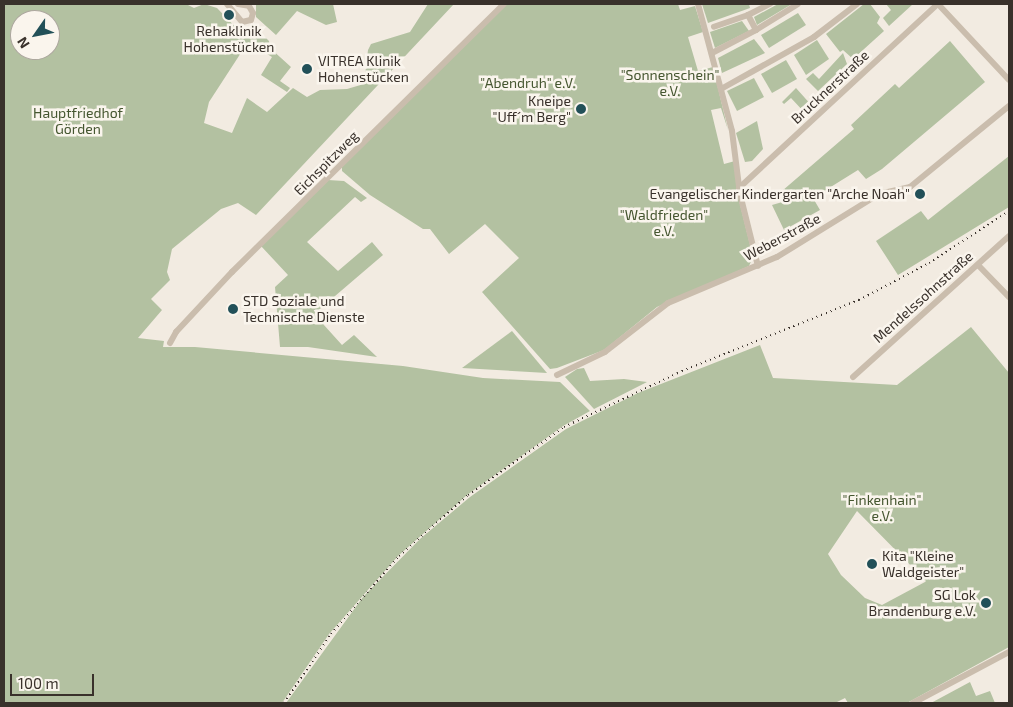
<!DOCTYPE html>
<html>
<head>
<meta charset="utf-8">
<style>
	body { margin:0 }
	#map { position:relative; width:1013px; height:707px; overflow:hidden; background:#f2ebe1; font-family:"Exo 2",sans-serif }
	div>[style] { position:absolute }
	.green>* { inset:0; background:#b3c1a1 }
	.minor>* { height:6px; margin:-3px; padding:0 3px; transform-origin:3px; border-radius:3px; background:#cabdad }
	.rail>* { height:2px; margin-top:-1px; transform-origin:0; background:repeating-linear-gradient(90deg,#39312b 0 1px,transparent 0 5px) }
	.dots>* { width:14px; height:14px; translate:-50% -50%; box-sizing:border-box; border:2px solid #faf5ed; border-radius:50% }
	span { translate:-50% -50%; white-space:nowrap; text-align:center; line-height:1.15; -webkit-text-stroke:5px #faf5ed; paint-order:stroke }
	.poi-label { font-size:14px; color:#39312b }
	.left { translate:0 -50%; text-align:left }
	.right { translate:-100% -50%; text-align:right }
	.park-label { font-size:14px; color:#455630 }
	.street-label { font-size:14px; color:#39312b }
	.frame { position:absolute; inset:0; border:5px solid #39312b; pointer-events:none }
	.north { position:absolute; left:10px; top:10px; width:50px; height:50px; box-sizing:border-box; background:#faf5ed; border:1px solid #ada79f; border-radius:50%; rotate:237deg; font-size:14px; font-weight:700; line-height:20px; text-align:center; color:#39312b }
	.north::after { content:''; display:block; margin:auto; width:18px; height:22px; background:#225058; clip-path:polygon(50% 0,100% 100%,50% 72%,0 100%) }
	.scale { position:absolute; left:10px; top:674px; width:84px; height:22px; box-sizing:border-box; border:2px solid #39312b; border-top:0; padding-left:6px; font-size:15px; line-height:18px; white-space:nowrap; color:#39312b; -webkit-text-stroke:4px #faf5ed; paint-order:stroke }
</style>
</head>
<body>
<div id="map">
	<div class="green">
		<div style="clip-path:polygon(evenodd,4px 4px,186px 4px,194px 8px,204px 4px,217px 8px,244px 36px,253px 25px,269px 41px,270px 48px,291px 67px,280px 81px,290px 88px,287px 92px,261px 75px,272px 57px,248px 42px,209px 102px,204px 123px,232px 133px,247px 98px,267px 112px,293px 88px,307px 97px,320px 90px,347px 89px,364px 84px,368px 50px,371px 44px,410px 32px,428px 4px,454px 4px,256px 215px,238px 203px,221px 209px,172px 249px,167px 272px,170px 280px,151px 299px,162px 310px,138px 338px,164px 341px,163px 347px,195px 347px,403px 366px,483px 378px,560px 382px,590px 411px,563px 426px,467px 495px,398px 556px,329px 634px,282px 703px,4px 703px,4px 4px,20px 20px,50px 20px,50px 50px,20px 50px,20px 20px)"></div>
		<div style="clip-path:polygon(256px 4px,333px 4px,337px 22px,326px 25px,297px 11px,276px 35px,256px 17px)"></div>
		<div style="clip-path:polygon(506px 4px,678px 4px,680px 10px,695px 6px,703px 32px,688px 37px,698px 71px,713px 67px,728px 130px,721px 108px,711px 110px,724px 164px,735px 161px,737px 192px,753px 257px,749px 266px,657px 307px,604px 350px,557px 368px,550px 369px,482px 292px,519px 258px,485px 224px,449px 254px,430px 229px,423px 229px,370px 195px,342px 171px,342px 166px)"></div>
		<div style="clip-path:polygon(702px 4px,749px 4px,750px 8px,708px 23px)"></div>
		<div style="clip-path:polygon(778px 4px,792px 4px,757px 25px,754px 17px)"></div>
		<div style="clip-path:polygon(864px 4px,870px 4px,880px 17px,877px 23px,884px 31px,853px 59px,843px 50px,840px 52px,826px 34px)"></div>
		<div style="clip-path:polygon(886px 4px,913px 4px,889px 26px,883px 18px,891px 10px)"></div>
		<div style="clip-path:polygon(798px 13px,806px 25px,769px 48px,761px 35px)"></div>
		<div style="clip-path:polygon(742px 21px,749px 31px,715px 48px,710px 32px)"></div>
		<div style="clip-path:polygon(754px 39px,765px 53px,722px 73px,718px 58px)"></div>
		<div style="clip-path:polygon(817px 40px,829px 59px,806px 75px,794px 55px)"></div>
		<div style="clip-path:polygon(950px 41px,985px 82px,882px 169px,866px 179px,858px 170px,813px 198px,820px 210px,784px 230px,772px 205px,786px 201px,782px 191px,854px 129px,851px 125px,895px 84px,899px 88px)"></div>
		<div style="clip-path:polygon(843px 53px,847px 64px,818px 91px,806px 79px,813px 73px,819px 79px)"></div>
		<div style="clip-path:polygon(786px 60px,797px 79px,772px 93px,761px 74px)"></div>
		<div style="clip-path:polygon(754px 78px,764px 97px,737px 111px,727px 91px)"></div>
		<div style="clip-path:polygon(796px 88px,813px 107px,805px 113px,791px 98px,784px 104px,782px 102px)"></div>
		<div style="clip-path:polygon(757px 121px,763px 149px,752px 161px,745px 162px,736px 133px)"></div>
		<div style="clip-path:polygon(1009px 156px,1009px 207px,898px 275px,876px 241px,921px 211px,928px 220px)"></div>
		<div style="clip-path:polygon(328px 180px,344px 181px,367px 198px,361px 202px,355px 197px,307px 242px,338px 271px,372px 242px,383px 255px,314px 314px,342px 345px,354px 335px,377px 357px,308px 347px,280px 347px,275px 287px,288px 275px,261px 246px)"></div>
		<div style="clip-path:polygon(evenodd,971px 327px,1009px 373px,1009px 647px,907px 703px,848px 703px,845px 698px,835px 703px,286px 703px,363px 597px,420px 539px,470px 497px,566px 429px,638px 393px,760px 345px,773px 378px,897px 385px,971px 327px,857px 511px,926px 581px,925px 582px,882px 605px,865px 598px,841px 575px,828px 554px,857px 511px)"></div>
		<div style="clip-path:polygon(512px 331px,547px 373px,462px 368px)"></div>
		<div style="clip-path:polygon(584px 368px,590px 381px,624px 379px,647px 382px,594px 409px,565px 377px,577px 369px)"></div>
		<div style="clip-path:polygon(970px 682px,976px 696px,990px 691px,995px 703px,931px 703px)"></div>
	</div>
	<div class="minor">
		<div style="left:227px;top:4px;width:23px;rotate:50deg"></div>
		<div style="left:242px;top:22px;width:9px;rotate:-13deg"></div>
		<div style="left:251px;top:20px;width:7px;rotate:-74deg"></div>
		<div style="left:253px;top:13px;width:8px;rotate:-120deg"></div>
		<div style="left:238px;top:4px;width:11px;rotate:10deg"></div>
		<div style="left:698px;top:4px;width:131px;rotate:75deg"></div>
		<div style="left:732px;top:131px;width:64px;rotate:82.8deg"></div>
		<div style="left:740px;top:194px;width:74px;rotate:76deg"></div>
		<div style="left:938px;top:4px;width:104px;rotate:46.9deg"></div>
		<div style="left:748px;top:15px;width:25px;rotate:-27deg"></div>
		<div style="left:756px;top:30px;width:49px;rotate:-31.8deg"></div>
		<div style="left:712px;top:53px;width:50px;rotate:-27.6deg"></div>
		<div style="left:756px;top:30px;width:17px;rotate:-118deg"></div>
		<div style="left:748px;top:15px;width:36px;rotate:161deg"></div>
		<div style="left:721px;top:89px;width:107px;rotate:-29.2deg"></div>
		<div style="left:814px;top:37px;width:54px;rotate:-37.5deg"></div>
		<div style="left:739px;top:188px;width:271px;rotate:-42.8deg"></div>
		<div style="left:978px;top:265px;width:45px;rotate:45.9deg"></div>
		<div style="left:170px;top:343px;width:13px;rotate:-61deg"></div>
		<div style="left:176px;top:332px;width:82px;rotate:-47deg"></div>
		<div style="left:232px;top:272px;width:382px;rotate:-44.6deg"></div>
		<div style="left:557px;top:375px;width:53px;rotate:-25.6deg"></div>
		<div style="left:605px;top:352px;width:80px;rotate:-37.9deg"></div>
		<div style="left:668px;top:303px;width:118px;rotate:-22.9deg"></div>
		<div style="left:777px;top:257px;width:120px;rotate:-31.7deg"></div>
		<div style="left:879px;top:194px;width:32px;rotate:-13deg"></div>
		<div style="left:910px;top:187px;width:128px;rotate:-39.3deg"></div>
		<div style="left:853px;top:377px;width:210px;rotate:-42.1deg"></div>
		<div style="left:913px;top:703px;width:109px;rotate:-28deg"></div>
	</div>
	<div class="rail">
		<div style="left:284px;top:703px;width:83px;rotate:-55.7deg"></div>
		<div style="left:331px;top:634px;width:103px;rotate:-48.9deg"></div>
		<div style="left:399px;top:556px;width:92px;rotate:-41.5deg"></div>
		<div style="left:468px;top:495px;width:118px;rotate:-35.3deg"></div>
		<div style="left:564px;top:427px;width:131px;rotate:-25.4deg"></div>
		<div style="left:682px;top:371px;width:191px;rotate:-21.9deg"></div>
		<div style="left:859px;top:300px;width:79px;rotate:-27.9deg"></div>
		<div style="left:929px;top:263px;width:95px;rotate:-33deg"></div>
	</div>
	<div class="dots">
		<div style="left:229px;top:15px;background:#225058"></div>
		<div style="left:307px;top:69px;background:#225058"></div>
		<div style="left:581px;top:109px;background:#225058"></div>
		<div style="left:920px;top:194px;background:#225058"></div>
		<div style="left:233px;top:309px;background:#225058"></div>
		<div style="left:872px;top:564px;background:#225058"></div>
		<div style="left:986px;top:603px;background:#225058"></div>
	</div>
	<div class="poi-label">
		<span style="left:229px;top:39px">Rehaklinik<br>Hohenstücken</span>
		<span class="left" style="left:318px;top:69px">VITREA Klinik<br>Hohenstücken</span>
		<span class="right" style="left:571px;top:109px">Kneipe<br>"Uff´m Berg"</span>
		<span class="right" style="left:910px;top:194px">Evangelischer Kindergarten "Arche Noah"</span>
		<span class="left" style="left:243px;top:309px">STD Soziale und<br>Technische Dienste</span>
		<span class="left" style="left:882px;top:564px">Kita "Kleine<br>Waldgeister"</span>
		<span class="right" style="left:976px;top:603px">SG Lok<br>Brandenburg e.V.</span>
	</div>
	<div class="park-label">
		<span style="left:670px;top:83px">"Sonnenschein"<br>e.V.</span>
		<span style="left:528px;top:83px">"Abendruh" e.V.</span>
		<span style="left:78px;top:121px">Hauptfriedhof<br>Görden</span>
		<span style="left:664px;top:223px">"Waldfrieden"<br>e.V.</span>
		<span style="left:882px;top:508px">"Finkenhain"<br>e.V.</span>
	</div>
	<div class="street-label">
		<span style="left:830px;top:87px;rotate:-43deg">Brucknerstraße</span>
		<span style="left:326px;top:163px;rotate:-45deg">Eichspitzweg</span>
		<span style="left:782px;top:237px;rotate:-28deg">Weberstraße</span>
		<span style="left:923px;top:297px;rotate:-42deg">Mendelssohnstraße</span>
	</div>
	<div class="frame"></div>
	<div class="north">N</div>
	<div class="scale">100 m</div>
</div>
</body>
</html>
